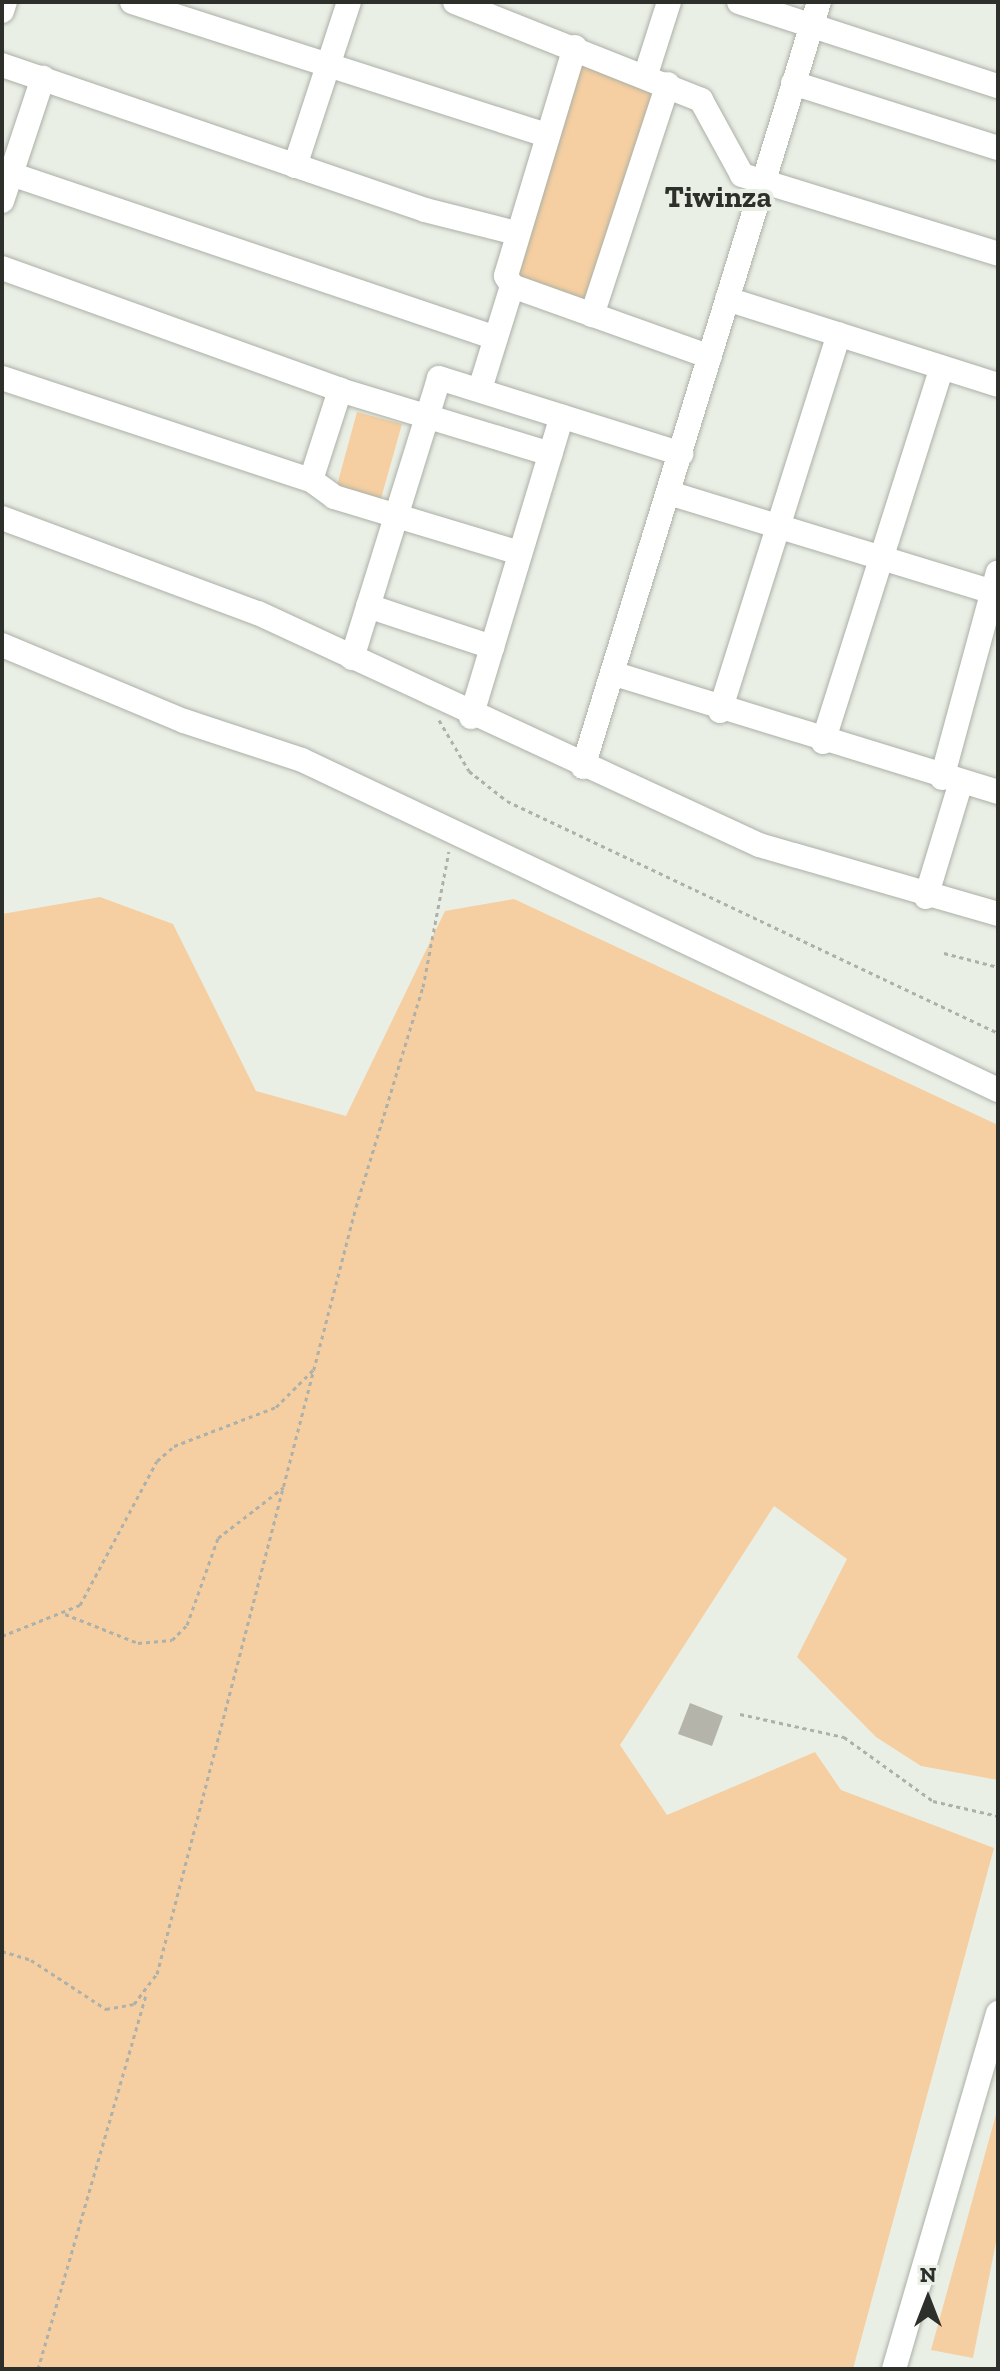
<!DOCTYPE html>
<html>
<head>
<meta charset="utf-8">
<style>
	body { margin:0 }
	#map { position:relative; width:1000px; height:2371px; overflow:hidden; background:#eaefe6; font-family:"Zilla Slab",serif }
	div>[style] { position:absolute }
	.green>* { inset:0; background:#f5cfa1 }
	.building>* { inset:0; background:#b4b4aa }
	.path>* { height:3px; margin-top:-1.5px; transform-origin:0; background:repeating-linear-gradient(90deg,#adb1aa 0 4px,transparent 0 8px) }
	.roads { filter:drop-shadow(0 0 2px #abb0a7) drop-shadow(0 0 2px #abb0a7) }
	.minor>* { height:24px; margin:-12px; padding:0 12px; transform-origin:12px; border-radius:12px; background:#fff }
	span { translate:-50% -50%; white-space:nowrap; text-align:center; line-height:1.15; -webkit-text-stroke:8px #eaefe6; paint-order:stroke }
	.neighbourhood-label { font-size:30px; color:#2d2f2b; font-weight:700 }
	.frame { position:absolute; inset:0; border:4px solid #2d2f2b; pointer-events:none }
	.north { position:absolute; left:888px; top:2259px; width:80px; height:80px; -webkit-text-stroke:6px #eaefe6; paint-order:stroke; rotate:0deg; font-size:22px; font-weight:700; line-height:32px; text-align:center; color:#2d2f2b }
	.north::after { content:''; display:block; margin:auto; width:28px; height:36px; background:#2d2f2b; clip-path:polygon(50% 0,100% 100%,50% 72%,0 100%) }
</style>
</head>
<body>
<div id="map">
	<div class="green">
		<div style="clip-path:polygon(576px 63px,658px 88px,587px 306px,516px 280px)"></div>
		<div style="clip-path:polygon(357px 412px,402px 424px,380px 502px,336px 489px)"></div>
		<div style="clip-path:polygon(100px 897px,173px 924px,256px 1091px,346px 1116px,445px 911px,514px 899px,998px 1125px,998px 1780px,921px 1766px,876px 1737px,797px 1657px,847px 1559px,774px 1506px,620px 1745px,667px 1815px,815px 1752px,841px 1790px,994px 1848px,853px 2369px,2px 2369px,2px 914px)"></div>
		<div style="clip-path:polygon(998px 2107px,998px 2232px,973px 2358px,931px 2350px)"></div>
	</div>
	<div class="building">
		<div style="clip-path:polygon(690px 1703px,723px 1716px,712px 1746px,678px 1734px)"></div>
	</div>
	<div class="path">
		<div style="left:439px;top:720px;width:59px;rotate:59.5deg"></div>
		<div style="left:469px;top:771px;width:48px;rotate:38.3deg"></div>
		<div style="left:507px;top:801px;width:543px;rotate:25.29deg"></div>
		<div style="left:944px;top:953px;width:56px;rotate:14.5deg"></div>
		<div style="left:65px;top:1614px;width:79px;rotate:21.7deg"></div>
		<div style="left:138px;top:1643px;width:34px;rotate:-5deg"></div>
		<div style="left:172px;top:1640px;width:21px;rotate:-45deg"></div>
		<div style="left:187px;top:1625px;width:92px;rotate:-70.4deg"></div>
		<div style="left:218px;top:1538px;width:83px;rotate:-37.7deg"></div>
		<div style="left:2px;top:1636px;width:84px;rotate:-21.7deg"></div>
		<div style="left:80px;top:1605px;width:163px;rotate:-61.9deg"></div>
		<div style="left:157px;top:1461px;width:23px;rotate:-41deg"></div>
		<div style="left:174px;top:1446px;width:109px;rotate:-20.9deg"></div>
		<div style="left:276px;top:1407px;width:55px;rotate:-45deg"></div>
		<div style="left:740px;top:1714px;width:107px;rotate:12.5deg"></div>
		<div style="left:844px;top:1737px;width:110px;rotate:35.7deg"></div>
		<div style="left:933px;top:1801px;width:67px;rotate:13deg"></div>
		<div style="left:2px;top:1951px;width:30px;rotate:17deg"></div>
		<div style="left:31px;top:1960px;width:90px;rotate:33.2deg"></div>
		<div style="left:106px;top:2009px;width:28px;rotate:-10deg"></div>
		<div style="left:134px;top:2004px;width:38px;rotate:-53deg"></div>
		<div style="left:157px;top:1974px;width:792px;rotate:-75.46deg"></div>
		<div style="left:356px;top:1207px;width:230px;rotate:-73.1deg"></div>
		<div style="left:423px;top:987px;width:138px;rotate:-79.2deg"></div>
		<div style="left:38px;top:2369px;width:392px;rotate:-73.9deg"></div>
	</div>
	<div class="roads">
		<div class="minor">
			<div style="left:132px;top:2px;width:435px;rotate:17.8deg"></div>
			<div style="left:455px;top:2px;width:265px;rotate:21.7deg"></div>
			<div style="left:701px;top:100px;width:85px;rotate:61.3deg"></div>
			<div style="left:742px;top:175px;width:268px;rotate:17.1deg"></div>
			<div style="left:739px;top:2px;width:272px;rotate:18deg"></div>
			<div style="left:2px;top:11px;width:9px;rotate:-72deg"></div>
			<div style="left:575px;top:47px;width:239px;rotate:106.8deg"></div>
			<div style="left:506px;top:276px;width:12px;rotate:59deg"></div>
			<div style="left:512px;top:286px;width:210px;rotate:19.7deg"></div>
			<div style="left:2px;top:65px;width:447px;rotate:18.9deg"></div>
			<div style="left:425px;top:210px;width:94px;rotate:14.2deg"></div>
			<div style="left:646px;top:74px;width:76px;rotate:-72.3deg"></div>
			<div style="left:793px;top:83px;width:215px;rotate:17.6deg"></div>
			<div style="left:295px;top:166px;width:173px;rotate:-71.8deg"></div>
			<div style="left:2px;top:171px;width:521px;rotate:18.68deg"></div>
			<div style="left:2px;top:201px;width:130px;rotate:-71.6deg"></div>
			<div style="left:2px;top:268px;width:359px;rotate:19.8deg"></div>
			<div style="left:340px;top:390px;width:220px;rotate:16.9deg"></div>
			<div style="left:727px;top:299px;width:284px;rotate:17.6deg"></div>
			<div style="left:592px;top:315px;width:243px;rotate:-71.8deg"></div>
			<div style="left:2px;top:378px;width:325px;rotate:18.3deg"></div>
			<div style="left:311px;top:480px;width:29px;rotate:36deg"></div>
			<div style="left:334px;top:497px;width:194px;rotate:16.8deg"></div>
			<div style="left:480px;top:389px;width:108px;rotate:-72.7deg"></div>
			<div style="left:311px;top:480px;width:95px;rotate:-72.1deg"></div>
			<div style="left:669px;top:493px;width:338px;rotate:17deg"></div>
			<div style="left:2px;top:518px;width:273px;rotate:20.4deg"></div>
			<div style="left:258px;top:613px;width:552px;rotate:24.85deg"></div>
			<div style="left:759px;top:845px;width:249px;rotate:16.1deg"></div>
			<div style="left:368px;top:606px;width:131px;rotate:18.3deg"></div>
			<div style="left:2px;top:645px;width:197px;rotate:22.7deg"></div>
			<div style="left:184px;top:721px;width:124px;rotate:18.3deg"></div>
			<div style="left:302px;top:760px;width:770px;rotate:25.37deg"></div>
			<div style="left:352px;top:658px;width:293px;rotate:-72.7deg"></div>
			<div style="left:439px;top:378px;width:254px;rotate:17.4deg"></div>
			<div style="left:615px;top:674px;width:401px;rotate:17.1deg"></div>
			<div style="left:720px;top:711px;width:395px;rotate:-72.5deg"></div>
			<div style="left:471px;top:717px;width:314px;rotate:-73.2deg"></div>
			<div style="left:823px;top:742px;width:393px;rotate:-72.4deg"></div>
			<div style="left:583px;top:767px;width:801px;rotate:-72.86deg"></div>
			<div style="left:942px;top:778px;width:213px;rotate:-74.8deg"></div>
			<div style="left:926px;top:897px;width:120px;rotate:-73.1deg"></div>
			<div style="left:894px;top:2369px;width:371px;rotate:-73.7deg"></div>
		</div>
	</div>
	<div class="neighbourhood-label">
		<span style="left:718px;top:197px">Tiwinza</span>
	</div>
	<div class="frame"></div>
	<div class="north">N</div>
</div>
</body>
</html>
